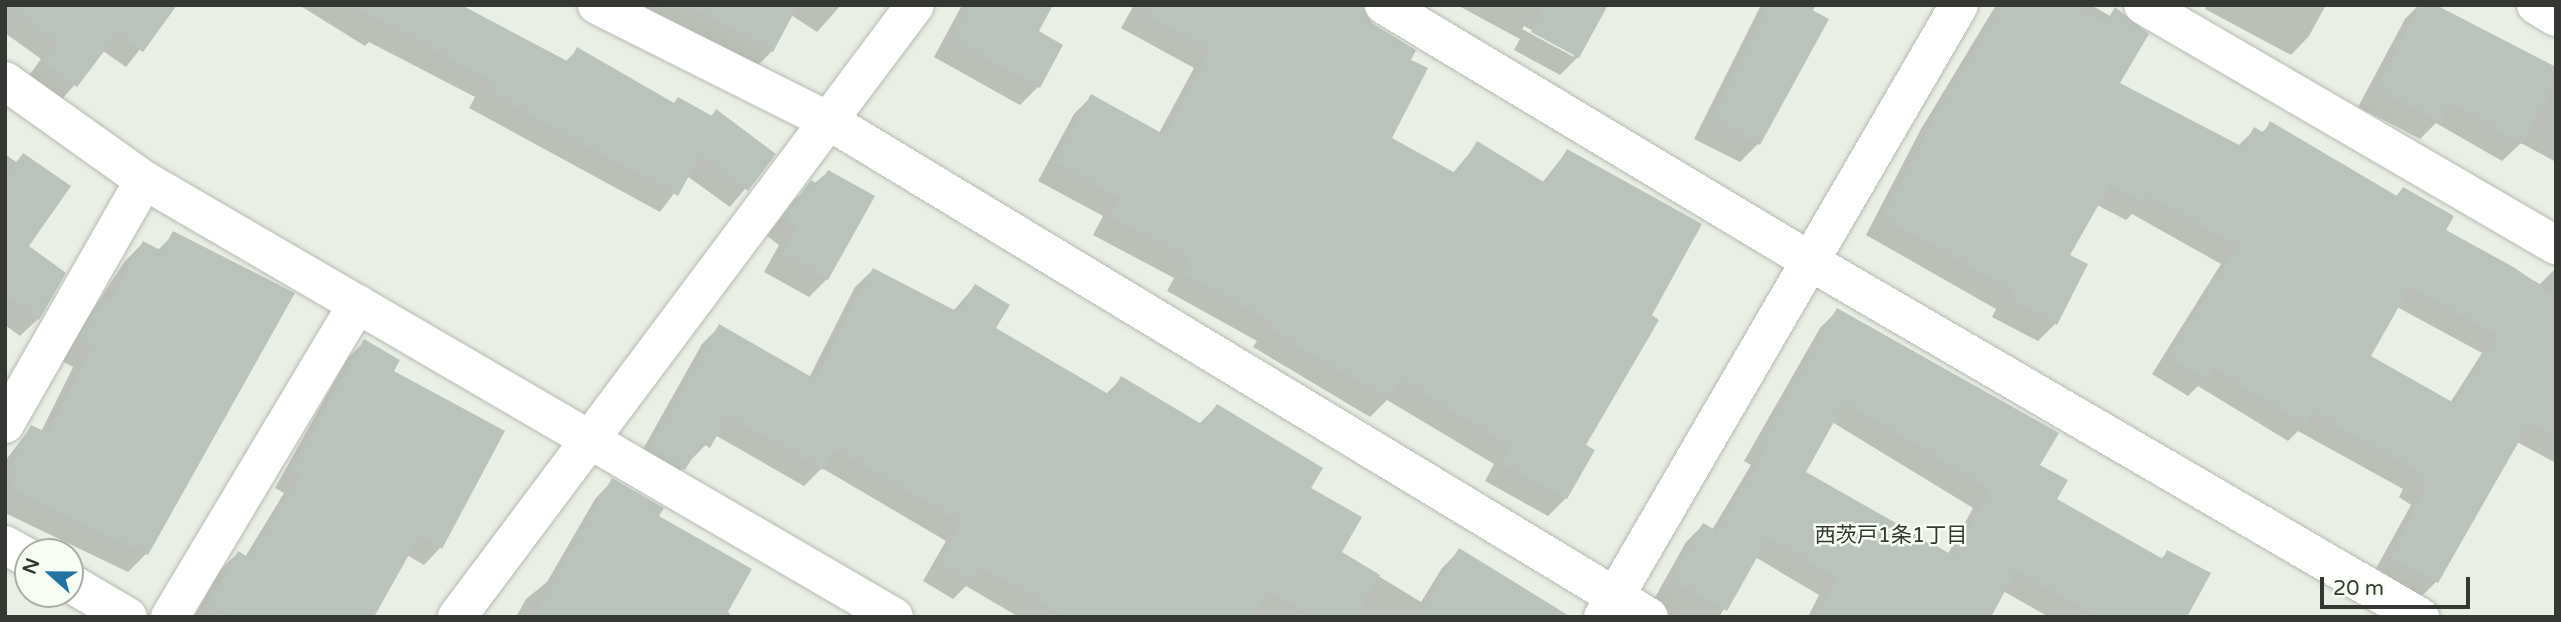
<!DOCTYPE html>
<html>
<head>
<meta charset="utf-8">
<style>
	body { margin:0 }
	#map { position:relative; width:2561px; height:622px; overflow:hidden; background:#eaefe5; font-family:"Varela Round","Noto Sans JP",sans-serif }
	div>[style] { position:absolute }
	.shadow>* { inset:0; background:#0003 }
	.building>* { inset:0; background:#b9c3bc }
	.roads { filter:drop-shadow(0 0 2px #b6bbb1) drop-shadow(0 0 2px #b6bbb1) }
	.street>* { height:38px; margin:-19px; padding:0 19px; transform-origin:19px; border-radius:19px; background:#fff }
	span { translate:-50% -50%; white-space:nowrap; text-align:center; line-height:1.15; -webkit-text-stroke:5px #f7fdf2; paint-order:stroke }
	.neighbourhood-label { font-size:21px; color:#353733 }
	.frame { position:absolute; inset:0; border:7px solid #353733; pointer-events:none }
	.north { position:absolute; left:14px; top:538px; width:70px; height:70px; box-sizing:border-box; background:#f7fdf2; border:2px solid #a9aea6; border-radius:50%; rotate:291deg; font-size:19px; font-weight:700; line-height:28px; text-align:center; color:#353733 }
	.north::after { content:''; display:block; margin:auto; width:24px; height:32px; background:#2374a5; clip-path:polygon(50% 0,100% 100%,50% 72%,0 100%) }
	.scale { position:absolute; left:2320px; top:577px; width:150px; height:32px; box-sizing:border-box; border:4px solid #353733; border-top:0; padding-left:9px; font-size:21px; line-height:24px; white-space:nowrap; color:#353733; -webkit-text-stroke:5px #f7fdf2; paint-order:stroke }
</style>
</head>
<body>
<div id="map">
	<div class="shadow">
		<div style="clip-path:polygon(5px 5px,175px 5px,126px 67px,103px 51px,59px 103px,27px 78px,41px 59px,5px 33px)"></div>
		<div style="clip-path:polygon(299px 5px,461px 5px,565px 62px,578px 49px,673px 104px,710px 117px,716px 111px,774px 154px,730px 207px,687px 176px,660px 212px,469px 108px,475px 97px,369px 42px,365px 46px)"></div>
		<div style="clip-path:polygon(641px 5px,841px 5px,817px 32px,791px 15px,772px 51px,754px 69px)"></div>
		<div style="clip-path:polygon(962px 5px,1051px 5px,1037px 32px,1038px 87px,1020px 105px,934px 57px)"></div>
		<div style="clip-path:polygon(1134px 5px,1453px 173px,1477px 144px,1542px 183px,1567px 151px,1649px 316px,1584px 445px,1593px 450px,1566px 498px,1548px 516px,1485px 481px,1494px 464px,1387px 400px,1370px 417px,1253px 347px,1257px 341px,1167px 291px,1174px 278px,1093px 235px,1103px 216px,1038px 181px,1074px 114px,1091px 97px,1159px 133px,1194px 68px,1121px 28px)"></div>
		<div style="clip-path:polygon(evenodd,1457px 5px,1606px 5px,1578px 57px,1560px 75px,1514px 50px,1520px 39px,1457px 5px,1524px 26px,1574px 53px,1574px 57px,1522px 29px,1524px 26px)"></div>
		<div style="clip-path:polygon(1761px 5px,1816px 5px,1812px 12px,1826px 20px,1758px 144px,1740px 162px,1694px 139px)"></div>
		<div style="clip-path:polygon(evenodd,1996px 5px,2091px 5px,2145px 36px,2118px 84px,2238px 146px,2255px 129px,2261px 133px,2271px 124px,2395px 197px,2403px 189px,2443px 231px,2540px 284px,2556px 268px,2556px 463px,2517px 442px,2436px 582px,2419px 599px,2373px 574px,2411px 505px,2399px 497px,2403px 489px,2298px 431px,2288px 441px,2198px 386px,2188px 396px,2152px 374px,2221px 264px,2132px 214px,2126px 220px,2097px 205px,2067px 256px,2056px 323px,2038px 341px,1992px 317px,1996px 309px,1866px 235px,1921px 129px,1996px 5px,2397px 307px,2482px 353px,2450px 403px,2369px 356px,2397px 307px)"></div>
		<div style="clip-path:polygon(2207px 5px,2326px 5px,2309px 36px,2291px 55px,2205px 9px)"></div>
		<div style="clip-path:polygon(2419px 5px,2432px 5px,2556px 70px,2556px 162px,2521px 143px,2502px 161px,2436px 123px,2420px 139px,2358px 107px,2405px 19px)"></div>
		<div style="clip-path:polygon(5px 154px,16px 162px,23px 156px,27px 246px,38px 319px,20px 336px,5px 325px)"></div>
		<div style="clip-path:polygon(828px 172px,827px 279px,809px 297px,764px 272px,779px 245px,767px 236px,794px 200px)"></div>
		<div style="clip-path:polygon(174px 234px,146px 554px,128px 572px,5px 513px,5px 461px,31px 427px,41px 432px,73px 367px,60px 360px,125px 261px,143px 243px,157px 251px)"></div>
		<div style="clip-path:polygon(873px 270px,953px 311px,975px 286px,994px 328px,1106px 394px,1122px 378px,1199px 424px,1217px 406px,1309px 489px,1339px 552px,1421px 602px,1442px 568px,1460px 550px,1514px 617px,1019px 617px,966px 586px,953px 599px,923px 581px,946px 541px,822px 468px,804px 486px,715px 435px,666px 486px,633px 467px,702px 344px,719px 327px,809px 378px,855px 287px)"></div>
		<div style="clip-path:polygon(evenodd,1838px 310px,2038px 465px,2055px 500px,2161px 559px,2168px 552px,2185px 617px,2049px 617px,2003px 591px,1988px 617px,1808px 617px,1819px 595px,1755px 557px,1719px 617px,1644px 617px,1686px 542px,1703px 525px,1712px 530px,1751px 465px,1744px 461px,1820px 328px,1838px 310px,1832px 422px,1973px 508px,1948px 554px,1804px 473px,1832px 422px)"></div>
		<div style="clip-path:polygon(364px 342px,391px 371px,441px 547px,424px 565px,407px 555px,372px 617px,194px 617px,220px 570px,238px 553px,245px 557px,284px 493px,275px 488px,347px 359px)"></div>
		<div style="clip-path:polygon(613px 480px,657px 517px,732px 617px,516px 617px,526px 599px,547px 582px,595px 499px)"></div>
	</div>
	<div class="building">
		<div style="clip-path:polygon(7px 5px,177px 5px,143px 52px,118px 33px,77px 87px,42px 61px,56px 42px)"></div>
		<div style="clip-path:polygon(349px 5px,461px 5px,569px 62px,577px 47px,674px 103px,678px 97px,712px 116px,716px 109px,776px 154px,748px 191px,700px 156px,678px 196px,485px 90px,491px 80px)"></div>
		<div style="clip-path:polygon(689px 5px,798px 5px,773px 52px)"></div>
		<div style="clip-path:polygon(969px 5px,1053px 5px,1039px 31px,1063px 45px,1040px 88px,951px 39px)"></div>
		<div style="clip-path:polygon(1130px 5px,1362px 5px,1372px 23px,1416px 50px,1411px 60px,1428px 68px,1392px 138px,1457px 174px,1477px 141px,1547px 184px,1567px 149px,1702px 224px,1652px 315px,1659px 320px,1586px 445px,1595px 450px,1567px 499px,1501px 463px,1510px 446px,1401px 380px,1389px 400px,1269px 329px,1273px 323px,1183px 273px,1190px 260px,1109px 217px,1119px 198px,1054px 162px,1091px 94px,1165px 135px,1210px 50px)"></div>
		<div style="clip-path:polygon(1545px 5px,1608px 5px,1579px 58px,1531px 32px)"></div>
		<div style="clip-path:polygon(1768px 5px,1803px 5px,1829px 19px,1760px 145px,1711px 120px)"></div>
		<div style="clip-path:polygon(evenodd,2003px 5px,2076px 5px,2106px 22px,2115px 7px,2149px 34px,2120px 83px,2243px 147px,2254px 127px,2264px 133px,2270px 121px,2397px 196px,2403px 187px,2454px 216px,2446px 230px,2515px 268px,2556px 297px,2556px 436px,2530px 422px,2438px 583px,2389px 556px,2427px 487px,2415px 479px,2419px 472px,2314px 413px,2306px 425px,2214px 369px,2207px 380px,2168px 356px,2237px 246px,2149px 196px,2145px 204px,2110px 185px,2070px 255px,2088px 264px,2057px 325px,2009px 299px,2013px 291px,1882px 217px,1938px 110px,2003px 5px,2410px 287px,2498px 336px,2454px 403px,2371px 356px,2410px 287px)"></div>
		<div style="clip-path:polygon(2420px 5px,2436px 5px,2556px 67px,2556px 83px,2522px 144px,2449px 103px,2440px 122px,2375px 88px)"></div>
		<div style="clip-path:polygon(23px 153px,71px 186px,29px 246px,66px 273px,39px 320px,5px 295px,5px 179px)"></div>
		<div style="clip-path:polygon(828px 170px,875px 196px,828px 280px,781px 254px,796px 227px,783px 217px,811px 180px,819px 185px)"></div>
		<div style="clip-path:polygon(173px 231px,295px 293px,148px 555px,11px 489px,16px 476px,7px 472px,31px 425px,48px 433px,90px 348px,77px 341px,102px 298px,108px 303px,143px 241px,162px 251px)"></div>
		<div style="clip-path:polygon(873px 268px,958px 312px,975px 284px,1010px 305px,996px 328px,1110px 395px,1121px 376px,1203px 425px,1217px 404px,1323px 468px,1311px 488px,1362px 517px,1342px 552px,1380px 575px,1355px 617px,1312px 617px,1268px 591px,1251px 617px,1066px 617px,981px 567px,972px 583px,939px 563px,962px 523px,835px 449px,823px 470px,728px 416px,710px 448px,701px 443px,685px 470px,649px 449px,719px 324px,815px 379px)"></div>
		<div style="clip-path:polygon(evenodd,1837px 308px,2059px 433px,2040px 465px,2068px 480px,2057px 499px,2163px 559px,2167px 550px,2211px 573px,2187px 617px,2098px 617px,2016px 571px,1991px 617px,1815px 617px,1836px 577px,1768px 538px,1727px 611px,1671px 580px,1703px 523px,1717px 531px,1767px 447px,1760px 443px,1837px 308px,1845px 402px,1990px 490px,1954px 556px,1806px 472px,1845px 402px)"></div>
		<div style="clip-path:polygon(364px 339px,400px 360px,394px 371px,505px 431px,442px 549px,420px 535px,374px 617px,236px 617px,209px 602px,238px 551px,250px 558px,300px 475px,291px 470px)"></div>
		<div style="clip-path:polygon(612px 478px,664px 508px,659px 516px,752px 569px,725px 617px,533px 617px)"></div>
		<div style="clip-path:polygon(1459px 548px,1571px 617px,1418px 617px)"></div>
	</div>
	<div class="roads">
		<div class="street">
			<div style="left:597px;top:5px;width:259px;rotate:26.6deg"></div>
			<div style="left:829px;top:121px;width:958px;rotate:31.17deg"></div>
			<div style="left:1384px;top:5px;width:498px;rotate:31deg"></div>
			<div style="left:1811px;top:262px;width:705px;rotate:30.24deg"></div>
			<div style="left:2143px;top:5px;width:478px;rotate:30.2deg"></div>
			<div style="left:2536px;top:5px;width:23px;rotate:31deg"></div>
			<div style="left:5px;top:81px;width:171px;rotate:35.5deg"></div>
			<div style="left:5px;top:424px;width:281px;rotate:-60.3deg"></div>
			<div style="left:144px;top:180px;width:868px;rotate:30.23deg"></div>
			<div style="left:5px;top:545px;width:26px;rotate:29deg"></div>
			<div style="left:70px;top:583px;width:67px;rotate:30.4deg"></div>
			<div style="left:170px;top:617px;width:365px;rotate:-59.1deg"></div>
			<div style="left:457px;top:617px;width:764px;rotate:-53.19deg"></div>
			<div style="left:1603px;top:617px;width:708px;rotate:-59.81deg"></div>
		</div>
	</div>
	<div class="neighbourhood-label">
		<span style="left:1891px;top:536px">西茨戸1条1丁目</span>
	</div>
	<div class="frame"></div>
	<div class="north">N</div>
	<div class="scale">20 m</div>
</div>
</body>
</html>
